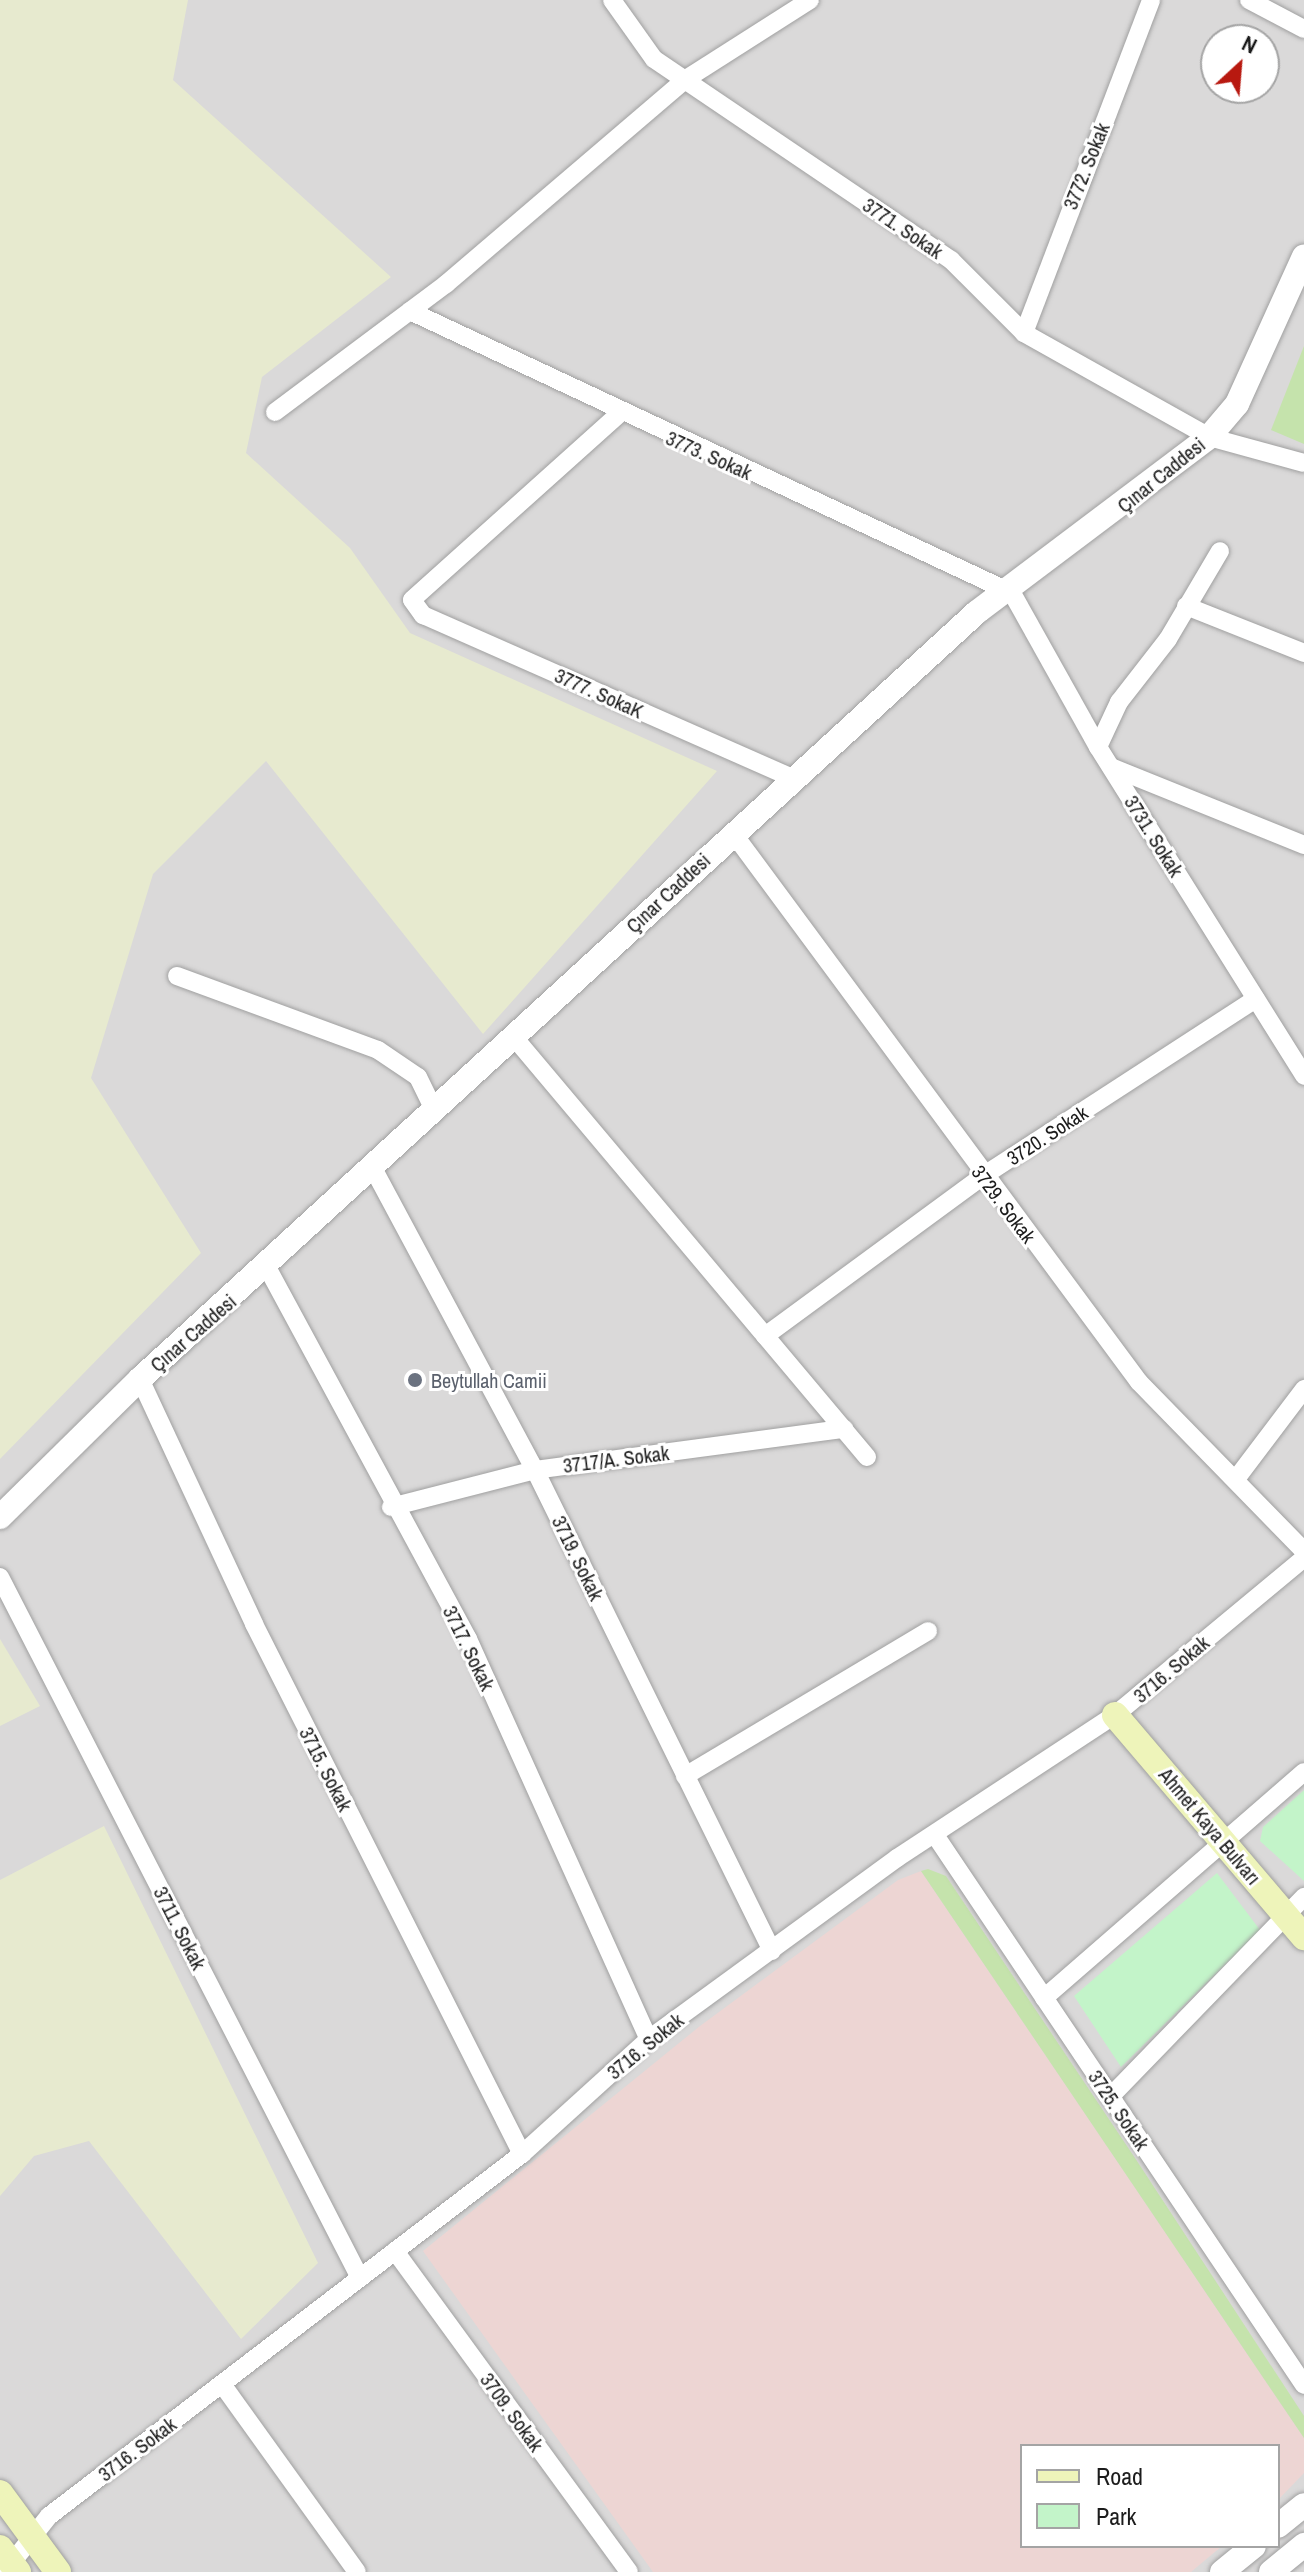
<!DOCTYPE html>
<html>
<head>
<meta charset="utf-8">
<style>
	body { margin:0 }
	#map { position:relative; width:1304px; height:2572px; overflow:hidden; background:#edeae3; font-family:"Archivo Narrow",sans-serif }
	div>[style] { position:absolute }
	.residential>* { inset:0; background:#dad9d9 }
	.commercial>* { inset:0; background:#edd5d3 }
	.farmland>* { inset:0; background:#e7eacf }
	.grass>* { inset:0; background:#c5e3ac }
	.park>* { inset:0; background:#c3f4c9 }
	.roads { filter:drop-shadow(0 0 2px #a0a0a0) drop-shadow(0 0 2px #a0a0a0) }
	.minor>* { height:18px; margin:-9px; padding:0 9px; transform-origin:9px; border-radius:9px; background:#fff }
	.tertiary>* { height:24px; margin:-12px; padding:0 12px; transform-origin:12px; border-radius:12px; background:#fff }
	.secondary>* { height:26px; margin:-13px; padding:0 13px; transform-origin:13px; border-radius:13px; background:#eef4ba }
	.dots>* { width:22px; height:22px; translate:-50% -50%; box-sizing:border-box; border:4px solid #fff; border-radius:50% }
	span { translate:-50% -50%; white-space:nowrap; text-align:center; line-height:1.15; -webkit-text-stroke:6px #fff; paint-order:stroke }
	.street-label { font-size:20px; color:#1c1c1c }
	.worship-label { font-size:20px; color:#5b616d }
	.left { translate:0 -50%; text-align:left }
	.legend { position:absolute; left:1020px; top:2444px; width:260px; height:104px; box-sizing:border-box; background:#fff; border:2px solid #a4a4a4; margin:0; padding:10px 14px; list-style:none; font-size:24px; color:#1c1c1c }
	.legend li { display:flex; align-items:center; gap:16px; height:40px }
	.legend b { width:40px; border:2px solid #a4a4a4 }
	.north { position:absolute; left:1200px; top:24px; width:80px; height:80px; box-sizing:border-box; background:#fff; border:2px solid #a4a4a4; border-radius:50%; rotate:26deg; font-size:22px; font-weight:700; line-height:32px; text-align:center; color:#1c1c1c }
	.north::after { content:''; display:block; margin:auto; width:28px; height:36px; background:#b81910; clip-path:polygon(50% 0,100% 100%,50% 72%,0 100%) }
</style>
</head>
<body>
<div id="map">
	<div class="residential">
		<div style="clip-path:polygon(evenodd,0 0,1304px 0,1304px 2572px,0 2572px,0 0,1216px 40px,1264px 40px,1264px 88px,1216px 88px,1216px 40px,0 0,1022px 2446px,1278px 2446px,1278px 2546px,1022px 2546px,1022px 2446px)"></div>
	</div>
	<div class="commercial">
		<div style="clip-path:polygon(921px 1871px,1304px 2438px,1304px 2473px,1278px 2500px,1278px 2446px,1022px 2446px,1022px 2546px,1222px 2546px,1191px 2572px,653px 2572px,423px 2251px,700px 2026px,898px 1880px)"></div>
	</div>
	<div class="farmland">
		<div style="clip-path:polygon(0 0,188px 0,173px 80px,391px 277px,262px 377px,246px 453px,350px 548px,410px 633px,717px 771px,483px 1034px,266px 761px,153px 874px,91px 1078px,201px 1253px,0 1459px)"></div>
		<div style="clip-path:polygon(0 1639px,40px 1706px,0 1726px)"></div>
		<div style="clip-path:polygon(104px 1826px,318px 2263px,241px 2339px,89px 2141px,34px 2156px,0 2196px,0 1880px)"></div>
	</div>
	<div class="grass">
		<div style="clip-path:polygon(1304px 346px,1304px 444px,1271px 430px)"></div>
		<div style="clip-path:polygon(928px 1869px,946px 1876px,1135px 2158px,1304px 2416px,1304px 2438px,921px 1871px)"></div>
	</div>
	<div class="park">
		<div style="clip-path:polygon(1304px 1790px,1304px 1881px,1260px 1841px,1263px 1827px)"></div>
		<div style="clip-path:polygon(1217px 1873px,1260px 1930px,1121px 2067px,1074px 1996px)"></div>
	</div>
	<div class="roads">
		<div class="minor">
			<div style="left:612px;top:0;width:72px;rotate:54.6deg"></div>
			<div style="left:654px;top:59px;width:359px;rotate:34.1deg"></div>
			<div style="left:951px;top:260px;width:103px;rotate:45deg"></div>
			<div style="left:1024px;top:333px;width:212px;rotate:29.3deg"></div>
			<div style="left:1209px;top:437px;width:98px;rotate:15.3deg"></div>
			<div style="left:1249px;top:0;width:62px;rotate:27.8deg"></div>
			<div style="left:410px;top:311px;width:665px;rotate:25.1deg"></div>
			<div style="left:1012px;top:593px;width:176px;rotate:60.8deg"></div>
			<div style="left:1098px;top:747px;width:388px;rotate:57.9deg"></div>
			<div style="left:1024px;top:333px;width:356px;rotate:-69.1deg"></div>
			<div style="left:275px;top:412px;width:214px;rotate:-36.8deg"></div>
			<div style="left:446px;top:284px;width:316px;rotate:-40.5deg"></div>
			<div style="left:686px;top:79px;width:147px;rotate:-32.5deg"></div>
			<div style="left:619px;top:414px;width:278px;rotate:138.1deg"></div>
			<div style="left:412px;top:600px;width:19px;rotate:54deg"></div>
			<div style="left:423px;top:615px;width:404px;rotate:23.8deg"></div>
			<div style="left:1186px;top:606px;width:127px;rotate:21.7deg"></div>
			<div style="left:1098px;top:747px;width:50px;rotate:-65deg"></div>
			<div style="left:1119px;top:702px;width:80px;rotate:-52.1deg"></div>
			<div style="left:1168px;top:639px;width:102px;rotate:-59.4deg"></div>
			<div style="left:1111px;top:767px;width:208px;rotate:22deg"></div>
			<div style="left:733px;top:833px;width:683px;rotate:53.52deg"></div>
			<div style="left:1139px;top:1382px;width:236px;rotate:45.7deg"></div>
			<div style="left:177px;top:976px;width:214px;rotate:20.2deg"></div>
			<div style="left:378px;top:1050px;width:48px;rotate:34deg"></div>
			<div style="left:418px;top:1077px;width:34px;rotate:64deg"></div>
			<div style="left:513px;top:1036px;width:550px;rotate:49.94deg"></div>
			<div style="left:374px;top:1170px;width:340px;rotate:61.8deg"></div>
			<div style="left:535px;top:1470px;width:536px;rotate:63.77deg"></div>
			<div style="left:268px;top:1269px;width:421px;rotate:61.6deg"></div>
			<div style="left:468px;top:1639px;width:439px;rotate:65.7deg"></div>
			<div style="left:765px;top:1336px;width:270px;rotate:-36.3deg"></div>
			<div style="left:983px;top:1176px;width:325px;rotate:-33deg"></div>
			<div style="left:140px;top:1379px;width:270px;rotate:65deg"></div>
			<div style="left:254px;top:1624px;width:594px;rotate:63.18deg"></div>
			<div style="left:1236px;top:1479px;width:113px;rotate:-52.9deg"></div>
			<div style="left:391px;top:1507px;width:149px;rotate:-14.4deg"></div>
			<div style="left:535px;top:1470px;width:312px;rotate:-7.6deg"></div>
			<div style="left:0;top:1577px;width:788px;rotate:62.82deg"></div>
			<div style="left:685px;top:1776px;width:283px;rotate:-30.8deg"></div>
			<div style="left:935px;top:1835px;width:662px;rotate:56.14deg"></div>
			<div style="left:1044px;top:1998px;width:344px;rotate:-41deg"></div>
			<div style="left:1110px;top:2097px;width:279px;rotate:-45.9deg"></div>
			<div style="left:395px;top:2251px;width:397px;rotate:53.9deg"></div>
			<div style="left:222px;top:2384px;width:231px;rotate:54.3deg"></div>
			<div style="left:6px;top:2570px;width:69px;rotate:-51.5deg"></div>
			<div style="left:49px;top:2516px;width:596px;rotate:-37.43deg"></div>
			<div style="left:522px;top:2154px;width:171px;rotate:-42.2deg"></div>
			<div style="left:649px;top:2039px;width:307px;rotate:-36.1deg"></div>
			<div style="left:897px;top:1858px;width:261px;rotate:-33.3deg"></div>
			<div style="left:1115px;top:1715px;width:246px;rotate:-39.7deg"></div>
		</div>
		<div class="tertiary">
			<div style="left:0;top:1517px;width:197px;rotate:-44.6deg"></div>
			<div style="left:140px;top:1379px;width:1135px;rotate:-42.5deg"></div>
			<div style="left:977px;top:612px;width:291px;rotate:-37deg"></div>
			<div style="left:1209px;top:437px;width:43px;rotate:-49.7deg"></div>
			<div style="left:1237px;top:404px;width:162px;rotate:-65.6deg"></div>
			<div style="left:1278px;top:2526px;width:33px;rotate:-39deg"></div>
			<div style="left:1222px;top:2572px;width:41px;rotate:-39.1deg"></div>
			<div style="left:1271px;top:2572px;width:43px;rotate:-39.3deg"></div>
		</div>
		<div class="secondary">
			<div style="left:1115px;top:1715px;width:292px;rotate:49.6deg"></div>
			<div style="left:0;top:2493px;width:98px;rotate:53.7deg"></div>
			<div style="left:0;top:2548px;width:30px;rotate:53deg"></div>
		</div>
	</div>
	<div class="dots">
		<div style="left:415px;top:1380px;background:#6b7280"></div>
	</div>
	<div class="street-label">
		<span style="left:1086px;top:166px;rotate:-68deg">3772. Sokak</span>
		<span style="left:903px;top:228px;rotate:34deg">3771. Sokak</span>
		<span style="left:709px;top:455px;rotate:24deg">3773. Sokak</span>
		<span style="left:1161px;top:475px;rotate:-39deg">Çınar Caddesi</span>
		<span style="left:599px;top:693px;rotate:24deg">3777. SokaK</span>
		<span style="left:1154px;top:836px;rotate:58deg">3731. Sokak</span>
		<span style="left:668px;top:893px;rotate:-43deg">Çınar Caddesi</span>
		<span style="left:1047px;top:1135px;rotate:-33deg">3720. Sokak</span>
		<span style="left:1004px;top:1204px;rotate:53deg">3729. Sokak</span>
		<span style="left:193px;top:1333px;rotate:-41deg">Çınar Caddesi</span>
		<span style="left:616px;top:1459px;rotate:-7deg">3717/A. Sokak</span>
		<span style="left:578px;top:1558px;rotate:64deg">3719. Sokak</span>
		<span style="left:469px;top:1648px;rotate:64deg">3717. Sokak</span>
		<span style="left:1171px;top:1669px;rotate:-40deg">3716. Sokak</span>
		<span style="left:326px;top:1769px;rotate:63deg">3715. Sokak</span>
		<span style="left:1210px;top:1826px;rotate:50deg">Ahmet Kaya Bulvarı</span>
		<span style="left:180px;top:1928px;rotate:63deg">3711. Sokak</span>
		<span style="left:645px;top:2046px;rotate:-39deg">3716. Sokak</span>
		<span style="left:1119px;top:2110px;rotate:56deg">3725. Sokak</span>
		<span style="left:512px;top:2412px;rotate:54deg">3709. Sokak</span>
		<span style="left:137px;top:2449px;rotate:-37deg">3716. Sokak</span>
	</div>
	<div class="worship-label">
		<span class="left" style="left:431px;top:1380px">Beytullah Camii</span>
	</div>
	<ul class="legend">
	<li><b style="height:10px;background:#eef4ba"></b>Road</li>
	<li><b style="height:22px;background:#c3f4c9"></b>Park</li>
	</ul>
	<div class="north">N</div>
</div>
</body>
</html>
